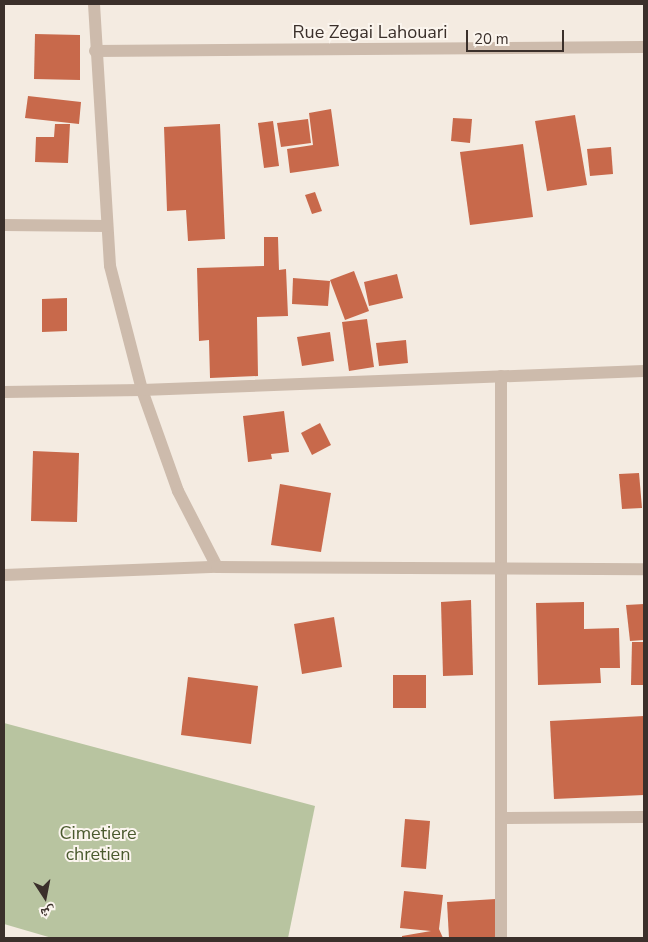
<!DOCTYPE html>
<html>
<head>
<meta charset="utf-8">
<style>
	body { margin:0 }
	#map { position:relative; width:648px; height:942px; overflow:hidden; background:#f4ebe1; font-family:"Nunito Sans","Noto Naskh Arabic",sans-serif }
	div>[style] { position:absolute }
	.green>* { inset:0; background:#b8c4a0 }
	.building>* { inset:0; background:#c8694b }
	.street>* { height:12px; margin:-6px; padding:0 6px; transform-origin:6px; border-radius:6px; background:#cdbbac }
	span { translate:-50% -50%; white-space:nowrap; text-align:center; line-height:1.15; -webkit-text-stroke:4px #fbf5ee; paint-order:stroke }
	.street-label { font-size:18px; color:#3b302b }
	.park-label { font-size:18px; color:#4a5a2e }
	.frame { position:absolute; inset:0; border:5px solid #3b302b; pointer-events:none }
	.north { position:absolute; left:20px; top:872px; width:50px; height:50px; -webkit-text-stroke:4px #fbf5ee; paint-order:stroke; rotate:169deg; font-size:14px; font-weight:700; line-height:20px; text-align:center; color:#3b302b }
	.north::after { content:''; display:block; margin:auto; width:18px; height:22px; background:#3b302b; clip-path:polygon(50% 0,100% 100%,50% 72%,0 100%) }
	.scale { position:absolute; left:466px; top:30px; width:98px; height:22px; box-sizing:border-box; border:2px solid #3b302b; border-top:0; padding-left:6px; font-size:15px; line-height:18px; white-space:nowrap; color:#3b302b; -webkit-text-stroke:4px #fbf5ee; paint-order:stroke }
</style>
</head>
<body>
<div id="map">
	<div class="green">
		<div style="clip-path:polygon(4px 723px,315px 806px,288px 938px,52px 938px,4px 924px)"></div>
	</div>
	<div class="building">
		<div style="clip-path:polygon(35px 34px,80px 35px,80px 80px,34px 79px)"></div>
		<div style="clip-path:polygon(28px 96px,81px 102px,79px 124px,25px 118px)"></div>
		<div style="clip-path:polygon(331px 109px,339px 166px,290px 173px,287px 149px,313px 145px,309px 113px)"></div>
		<div style="clip-path:polygon(575px 115px,587px 185px,547px 191px,535px 121px)"></div>
		<div style="clip-path:polygon(453px 118px,472px 119px,470px 143px,451px 141px)"></div>
		<div style="clip-path:polygon(308px 119px,311px 143px,281px 147px,277px 123px)"></div>
		<div style="clip-path:polygon(273px 121px,279px 166px,264px 168px,258px 123px)"></div>
		<div style="clip-path:polygon(55px 124px,70px 124px,68px 163px,35px 162px,36px 137px,54px 137px)"></div>
		<div style="clip-path:polygon(220px 124px,225px 239px,188px 241px,186px 210px,167px 211px,164px 127px)"></div>
		<div style="clip-path:polygon(523px 144px,533px 217px,470px 225px,460px 152px)"></div>
		<div style="clip-path:polygon(611px 147px,613px 174px,590px 176px,587px 149px)"></div>
		<div style="clip-path:polygon(315px 192px,322px 211px,312px 214px,305px 195px)"></div>
		<div style="clip-path:polygon(264px 237px,278px 237px,279px 270px,286px 269px,288px 316px,257px 317px,258px 376px,210px 378px,209px 340px,199px 341px,197px 268px,264px 266px)"></div>
		<div style="clip-path:polygon(354px 271px,369px 311px,345px 320px,330px 280px)"></div>
		<div style="clip-path:polygon(397px 274px,403px 298px,369px 306px,364px 282px)"></div>
		<div style="clip-path:polygon(293px 278px,330px 281px,328px 306px,292px 304px)"></div>
		<div style="clip-path:polygon(67px 298px,67px 331px,42px 332px,42px 299px)"></div>
		<div style="clip-path:polygon(367px 319px,374px 367px,349px 371px,342px 322px)"></div>
		<div style="clip-path:polygon(330px 332px,334px 361px,302px 366px,297px 337px)"></div>
		<div style="clip-path:polygon(406px 340px,408px 363px,379px 366px,376px 343px)"></div>
		<div style="clip-path:polygon(284px 411px,289px 452px,271px 454px,272px 459px,248px 462px,243px 416px)"></div>
		<div style="clip-path:polygon(320px 423px,331px 445px,312px 455px,301px 433px)"></div>
		<div style="clip-path:polygon(33px 451px,79px 453px,77px 522px,31px 521px)"></div>
		<div style="clip-path:polygon(639px 473px,642px 508px,622px 509px,619px 474px)"></div>
		<div style="clip-path:polygon(280px 484px,331px 493px,321px 552px,271px 545px)"></div>
		<div style="clip-path:polygon(471px 600px,473px 675px,443px 676px,441px 602px)"></div>
		<div style="clip-path:polygon(584px 602px,584px 629px,619px 628px,620px 668px,600px 668px,601px 683px,538px 685px,536px 603px)"></div>
		<div style="clip-path:polygon(644px 604px,644px 640px,630px 641px,626px 605px)"></div>
		<div style="clip-path:polygon(334px 617px,342px 667px,302px 674px,294px 624px)"></div>
		<div style="clip-path:polygon(632px 642px,644px 642px,644px 685px,631px 685px)"></div>
		<div style="clip-path:polygon(393px 675px,426px 675px,426px 708px,393px 708px)"></div>
		<div style="clip-path:polygon(188px 677px,258px 686px,251px 744px,181px 735px)"></div>
		<div style="clip-path:polygon(644px 716px,644px 795px,554px 799px,550px 721px)"></div>
		<div style="clip-path:polygon(405px 819px,430px 821px,426px 869px,401px 867px)"></div>
		<div style="clip-path:polygon(404px 891px,443px 895px,439px 929px,443px 938px,402px 938px,402px 936px,431px 931px,400px 928px)"></div>
		<div style="clip-path:polygon(496px 899px,498px 938px,449px 938px,447px 902px)"></div>
	</div>
	<div class="street">
		<div style="left:94px;top:4px;width:262px;rotate:86.5deg"></div>
		<div style="left:110px;top:266px;width:128px;rotate:75.5deg"></div>
		<div style="left:142px;top:390px;width:107px;rotate:70.4deg"></div>
		<div style="left:178px;top:491px;width:85px;rotate:62.8deg"></div>
		<div style="left:95px;top:51px;width:549px;rotate:-0.42deg"></div>
		<div style="left:4px;top:225px;width:103px;rotate:0.6deg"></div>
		<div style="left:501px;top:376px;width:562px;rotate:90deg"></div>
		<div style="left:4px;top:392px;width:138px;rotate:-0.8deg"></div>
		<div style="left:142px;top:390px;width:502px;rotate:-2.17deg"></div>
		<div style="left:4px;top:575px;width:213px;rotate:-2.2deg"></div>
		<div style="left:217px;top:567px;width:427px;rotate:0.3deg"></div>
		<div style="left:501px;top:818px;width:143px;rotate:-0.4deg"></div>
	</div>
	<div class="street-label">
		<span style="left:370px;top:32px">Rue Zegai Lahouari</span>
	</div>
	<div class="park-label">
		<span style="left:98px;top:844px">Cimetiere<br>chretien</span>
	</div>
	<div class="frame"></div>
	<div class="north">ش</div>
	<div class="scale">20 m</div>
</div>
</body>
</html>
